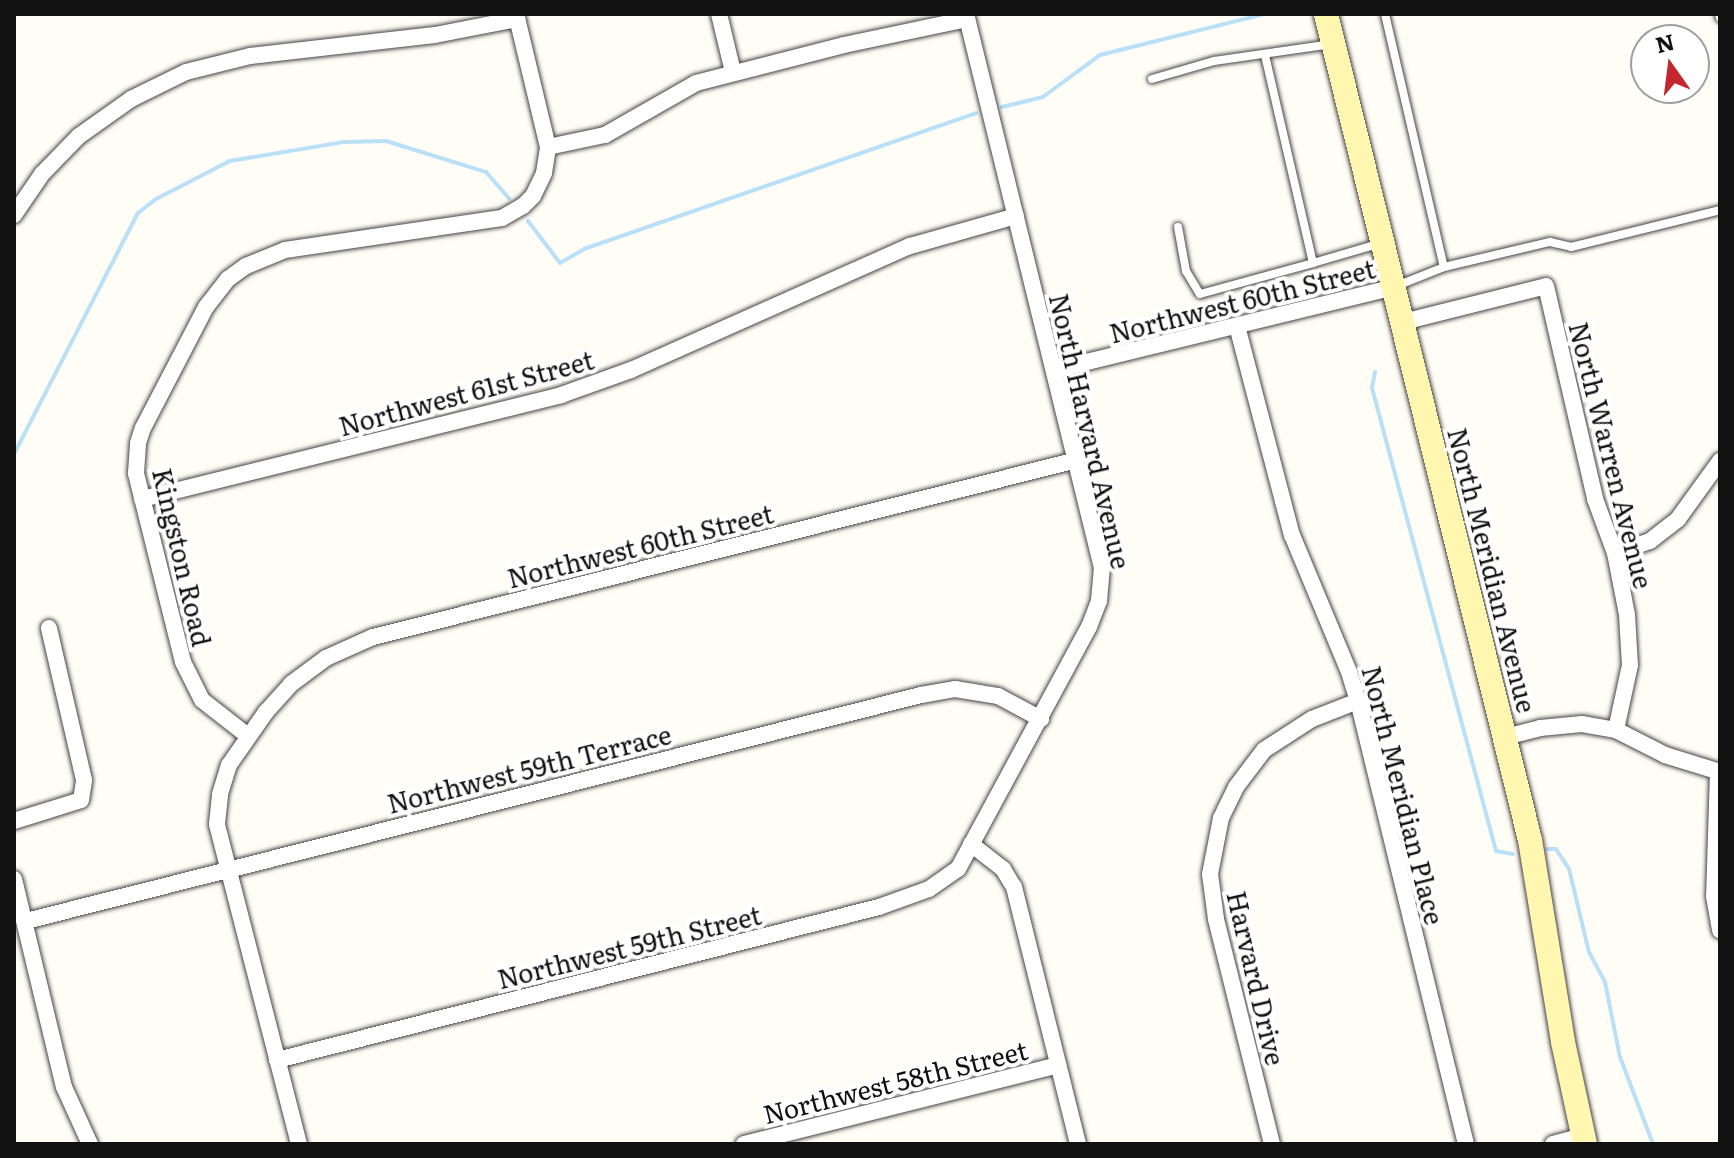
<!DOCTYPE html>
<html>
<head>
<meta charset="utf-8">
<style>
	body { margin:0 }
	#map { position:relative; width:1734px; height:1158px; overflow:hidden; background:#fffdf5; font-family:Literata,serif }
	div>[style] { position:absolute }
	.stream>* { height:4px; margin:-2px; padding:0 2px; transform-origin:2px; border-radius:2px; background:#b9e0f7 }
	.roads { filter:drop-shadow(0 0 2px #444) drop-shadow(0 0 2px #444) }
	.service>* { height:8px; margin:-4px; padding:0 4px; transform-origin:4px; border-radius:4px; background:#fff }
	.minor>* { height:16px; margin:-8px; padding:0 8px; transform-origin:8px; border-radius:8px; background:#fff }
	.secondary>* { height:24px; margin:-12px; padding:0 12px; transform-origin:12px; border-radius:12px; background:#fff6b0 }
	span { translate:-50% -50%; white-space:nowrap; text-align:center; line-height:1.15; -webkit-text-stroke:8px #fff; paint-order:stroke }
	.street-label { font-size:26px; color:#111 }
	.frame { position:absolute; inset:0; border:16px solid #111; pointer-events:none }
	.north { position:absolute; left:1630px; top:24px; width:80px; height:80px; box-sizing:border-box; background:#fff; border:2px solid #a0a0a0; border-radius:50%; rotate:346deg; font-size:22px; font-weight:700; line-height:32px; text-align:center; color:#111 }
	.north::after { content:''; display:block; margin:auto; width:28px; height:36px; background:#c4262e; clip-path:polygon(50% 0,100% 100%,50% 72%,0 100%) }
</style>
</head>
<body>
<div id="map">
	<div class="stream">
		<div style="left:1002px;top:107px;width:42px;rotate:-13.7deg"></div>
		<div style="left:1043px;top:97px;width:71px;rotate:-36.4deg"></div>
		<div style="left:1100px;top:55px;width:169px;rotate:-14deg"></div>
		<div style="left:528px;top:221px;width:53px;rotate:52.7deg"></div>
		<div style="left:560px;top:263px;width:28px;rotate:-30deg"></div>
		<div style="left:584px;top:249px;width:415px;rotate:-19.1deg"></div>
		<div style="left:1375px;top:372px;width:16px;rotate:101deg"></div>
		<div style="left:1372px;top:388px;width:479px;rotate:75deg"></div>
		<div style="left:1496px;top:851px;width:17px;rotate:10deg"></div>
		<div style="left:14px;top:454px;width:271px;rotate:-62.8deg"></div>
		<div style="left:138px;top:213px;width:23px;rotate:-38deg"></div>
		<div style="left:156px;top:199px;width:83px;rotate:-27.2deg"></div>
		<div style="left:230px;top:161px;width:116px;rotate:-9.5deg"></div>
		<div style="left:344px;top:142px;width:42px;rotate:-1.4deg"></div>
		<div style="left:386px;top:141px;width:105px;rotate:17.2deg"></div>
		<div style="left:486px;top:172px;width:35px;rotate:49deg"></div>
		<div style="left:1547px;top:849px;width:9px"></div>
		<div style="left:1556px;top:849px;width:24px;rotate:57deg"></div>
		<div style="left:1569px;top:869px;width:85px;rotate:76.5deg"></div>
		<div style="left:1589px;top:952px;width:34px;rotate:62deg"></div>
		<div style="left:1605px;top:982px;width:76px;rotate:78.7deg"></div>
		<div style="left:1620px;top:1057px;width:93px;rotate:69.2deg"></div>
	</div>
	<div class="roads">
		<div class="service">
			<div style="left:1385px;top:14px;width:260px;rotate:76.9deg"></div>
			<div style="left:1444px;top:267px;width:109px;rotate:-13.3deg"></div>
			<div style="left:1550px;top:242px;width:22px;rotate:13deg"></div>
			<div style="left:1571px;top:247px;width:154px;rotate:-13.9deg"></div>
			<div style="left:1719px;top:14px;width:4px;rotate:76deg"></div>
			<div style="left:1152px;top:79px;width:65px;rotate:-16.2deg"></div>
			<div style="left:1214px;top:61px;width:119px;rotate:-8.2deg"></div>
			<div style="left:1178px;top:227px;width:45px;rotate:79.7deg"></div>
			<div style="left:1186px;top:271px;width:27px;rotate:59deg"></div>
			<div style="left:1200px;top:294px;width:117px;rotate:-15.3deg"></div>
			<div style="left:1313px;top:263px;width:213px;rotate:-103deg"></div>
			<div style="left:1313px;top:263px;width:68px;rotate:-16.3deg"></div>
			<div style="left:1394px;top:287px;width:54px;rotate:-21.8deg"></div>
		</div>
		<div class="minor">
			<div style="left:719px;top:14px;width:60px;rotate:76.4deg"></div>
			<div style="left:548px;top:147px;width:58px;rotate:-11.9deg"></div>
			<div style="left:605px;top:135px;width:105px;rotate:-29.7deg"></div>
			<div style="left:696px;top:83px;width:153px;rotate:-14.4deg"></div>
			<div style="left:844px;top:45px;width:126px;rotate:-11.9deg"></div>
			<div style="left:14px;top:215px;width:50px;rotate:-55.7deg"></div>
			<div style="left:42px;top:174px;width:53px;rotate:-45.8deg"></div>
			<div style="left:79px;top:136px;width:64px;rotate:-35.4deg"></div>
			<div style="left:131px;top:99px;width:61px;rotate:-26.1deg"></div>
			<div style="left:186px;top:72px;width:66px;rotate:-14deg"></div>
			<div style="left:250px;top:56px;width:186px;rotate:-6.5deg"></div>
			<div style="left:435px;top:35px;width:84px;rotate:-11deg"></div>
			<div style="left:1403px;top:322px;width:147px;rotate:-14.1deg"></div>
			<div style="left:1546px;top:286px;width:219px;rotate:77deg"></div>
			<div style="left:1595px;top:499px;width:58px;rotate:69.7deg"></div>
			<div style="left:1615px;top:553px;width:63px;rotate:79deg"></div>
			<div style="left:1627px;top:615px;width:50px;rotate:86.6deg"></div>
			<div style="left:1630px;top:665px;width:66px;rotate:102.2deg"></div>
			<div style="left:1237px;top:326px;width:216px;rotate:75.3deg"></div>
			<div style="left:1292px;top:535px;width:148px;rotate:67.4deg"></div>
			<div style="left:1349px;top:672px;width:30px;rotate:73deg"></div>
			<div style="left:1358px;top:701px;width:456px;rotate:76.3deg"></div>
			<div style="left:1054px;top:370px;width:350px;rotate:-13.7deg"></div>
			<div style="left:142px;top:499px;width:432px;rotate:-13.9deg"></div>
			<div style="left:561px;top:395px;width:74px;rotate:-19.7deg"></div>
			<div style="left:631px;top:370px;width:305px;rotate:-24deg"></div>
			<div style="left:910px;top:246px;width:110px;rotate:-15.8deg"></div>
			<div style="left:1615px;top:553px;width:37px;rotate:-19deg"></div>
			<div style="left:1650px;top:541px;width:36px;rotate:-38deg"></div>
			<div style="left:1678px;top:519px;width:72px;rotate:-54.1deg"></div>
			<div style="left:248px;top:736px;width:58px;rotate:-142deg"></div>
			<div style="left:202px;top:700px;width:42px;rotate:-116.6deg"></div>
			<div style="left:183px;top:662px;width:195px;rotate:-104deg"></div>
			<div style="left:136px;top:473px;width:30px;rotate:-86deg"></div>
			<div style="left:138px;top:443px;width:16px;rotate:-72deg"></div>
			<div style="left:143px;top:428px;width:136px;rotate:-62.5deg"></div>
			<div style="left:206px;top:307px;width:36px;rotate:-52deg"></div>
			<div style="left:228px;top:279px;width:22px;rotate:-36deg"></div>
			<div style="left:246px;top:266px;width:42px;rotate:-22.3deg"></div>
			<div style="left:285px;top:250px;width:219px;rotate:-8.4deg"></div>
			<div style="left:502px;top:218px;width:24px;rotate:-30deg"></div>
			<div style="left:523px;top:206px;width:14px;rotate:-45deg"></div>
			<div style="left:533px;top:196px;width:25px;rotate:-64deg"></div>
			<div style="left:544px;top:173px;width:26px;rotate:-81deg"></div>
			<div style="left:548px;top:147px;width:137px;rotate:-103.5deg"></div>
			<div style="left:1505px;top:737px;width:36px;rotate:-14deg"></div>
			<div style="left:1540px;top:728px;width:42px;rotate:-5.4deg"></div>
			<div style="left:1582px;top:724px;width:35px;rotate:10deg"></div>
			<div style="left:1616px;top:730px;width:55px;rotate:27deg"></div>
			<div style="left:1665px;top:755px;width:58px;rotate:17.2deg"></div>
			<div style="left:1718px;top:772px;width:124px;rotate:91.8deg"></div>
			<div style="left:1714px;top:896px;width:35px;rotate:80deg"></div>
			<div style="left:14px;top:821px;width:70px;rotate:-17.4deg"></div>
			<div style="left:81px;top:800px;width:20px;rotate:-81deg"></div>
			<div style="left:84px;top:780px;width:156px;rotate:-103deg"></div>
			<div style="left:971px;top:844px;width:41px;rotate:38deg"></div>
			<div style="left:1003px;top:869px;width:21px;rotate:59deg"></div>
			<div style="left:1014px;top:887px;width:265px;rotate:76deg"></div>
			<div style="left:14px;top:879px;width:214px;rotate:76.5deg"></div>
			<div style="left:64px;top:1087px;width:63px;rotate:65.5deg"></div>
			<div style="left:26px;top:921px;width:923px;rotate:-14.17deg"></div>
			<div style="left:921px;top:695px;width:35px;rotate:-10deg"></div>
			<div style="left:955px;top:689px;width:44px;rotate:9.2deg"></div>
			<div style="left:998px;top:696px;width:49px;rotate:28.1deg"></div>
			<div style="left:277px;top:1060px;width:621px;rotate:-14.26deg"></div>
			<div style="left:879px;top:907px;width:53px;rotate:-19.8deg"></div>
			<div style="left:929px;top:889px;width:35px;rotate:-35deg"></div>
			<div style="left:958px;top:869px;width:275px;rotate:-61.6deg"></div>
			<div style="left:1089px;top:627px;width:28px;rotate:-69deg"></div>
			<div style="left:1099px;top:601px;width:33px;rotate:-85deg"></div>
			<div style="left:1102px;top:568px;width:570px;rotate:-103.79deg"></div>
			<div style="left:299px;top:1144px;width:330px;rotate:-104.4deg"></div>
			<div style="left:217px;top:824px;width:30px;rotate:-84deg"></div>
			<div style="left:220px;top:794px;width:30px;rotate:-73deg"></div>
			<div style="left:229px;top:765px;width:65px;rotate:-55.1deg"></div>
			<div style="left:266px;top:712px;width:38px;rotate:-48deg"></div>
			<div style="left:291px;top:684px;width:44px;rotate:-36.6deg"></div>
			<div style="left:326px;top:658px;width:51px;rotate:-24.1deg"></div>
			<div style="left:373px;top:637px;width:726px;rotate:-14.11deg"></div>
			<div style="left:744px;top:1144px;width:324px;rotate:-14.1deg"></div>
			<div style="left:1272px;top:1144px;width:232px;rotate:-104deg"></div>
			<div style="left:1216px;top:919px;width:45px;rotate:-97.6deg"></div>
			<div style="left:1210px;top:874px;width:57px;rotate:-78.9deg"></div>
			<div style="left:1221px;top:818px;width:34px;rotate:-64deg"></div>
			<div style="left:1236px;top:787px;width:46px;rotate:-52.9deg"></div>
			<div style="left:1264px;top:750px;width:57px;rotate:-32.9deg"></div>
			<div style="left:1312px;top:719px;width:49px;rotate:-21.4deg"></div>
			<div style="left:1553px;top:1144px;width:31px;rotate:-15deg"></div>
		</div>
		<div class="secondary">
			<div style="left:1326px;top:14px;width:851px;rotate:76.13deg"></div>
			<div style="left:1530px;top:840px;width:205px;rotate:80.7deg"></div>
			<div style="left:1563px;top:1042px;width:104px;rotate:77.8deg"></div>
		</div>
	</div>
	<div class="street-label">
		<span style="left:1242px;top:300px;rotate:-14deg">Northwest 60th Street</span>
		<span style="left:466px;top:392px;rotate:-15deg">Northwest 61st Street</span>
		<span style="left:1091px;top:431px;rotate:77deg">North Harvard Avenue</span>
		<span style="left:1612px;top:455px;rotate:76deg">North Warren Avenue</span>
		<span style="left:640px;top:545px;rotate:-14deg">Northwest 60th Street</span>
		<span style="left:183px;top:557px;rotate:77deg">Kingston Road</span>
		<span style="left:1493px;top:570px;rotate:76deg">North Meridian Avenue</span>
		<span style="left:529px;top:768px;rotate:-14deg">Northwest 59th Terrace</span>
		<span style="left:1404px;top:795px;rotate:76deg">North Meridian Place</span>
		<span style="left:629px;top:946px;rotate:-14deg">Northwest 59th Street</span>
		<span style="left:1257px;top:978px;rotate:77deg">Harvard Drive</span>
		<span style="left:895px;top:1081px;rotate:-14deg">Northwest 58th Street</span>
	</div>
	<div class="frame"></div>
	<div class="north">N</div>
</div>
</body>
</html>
